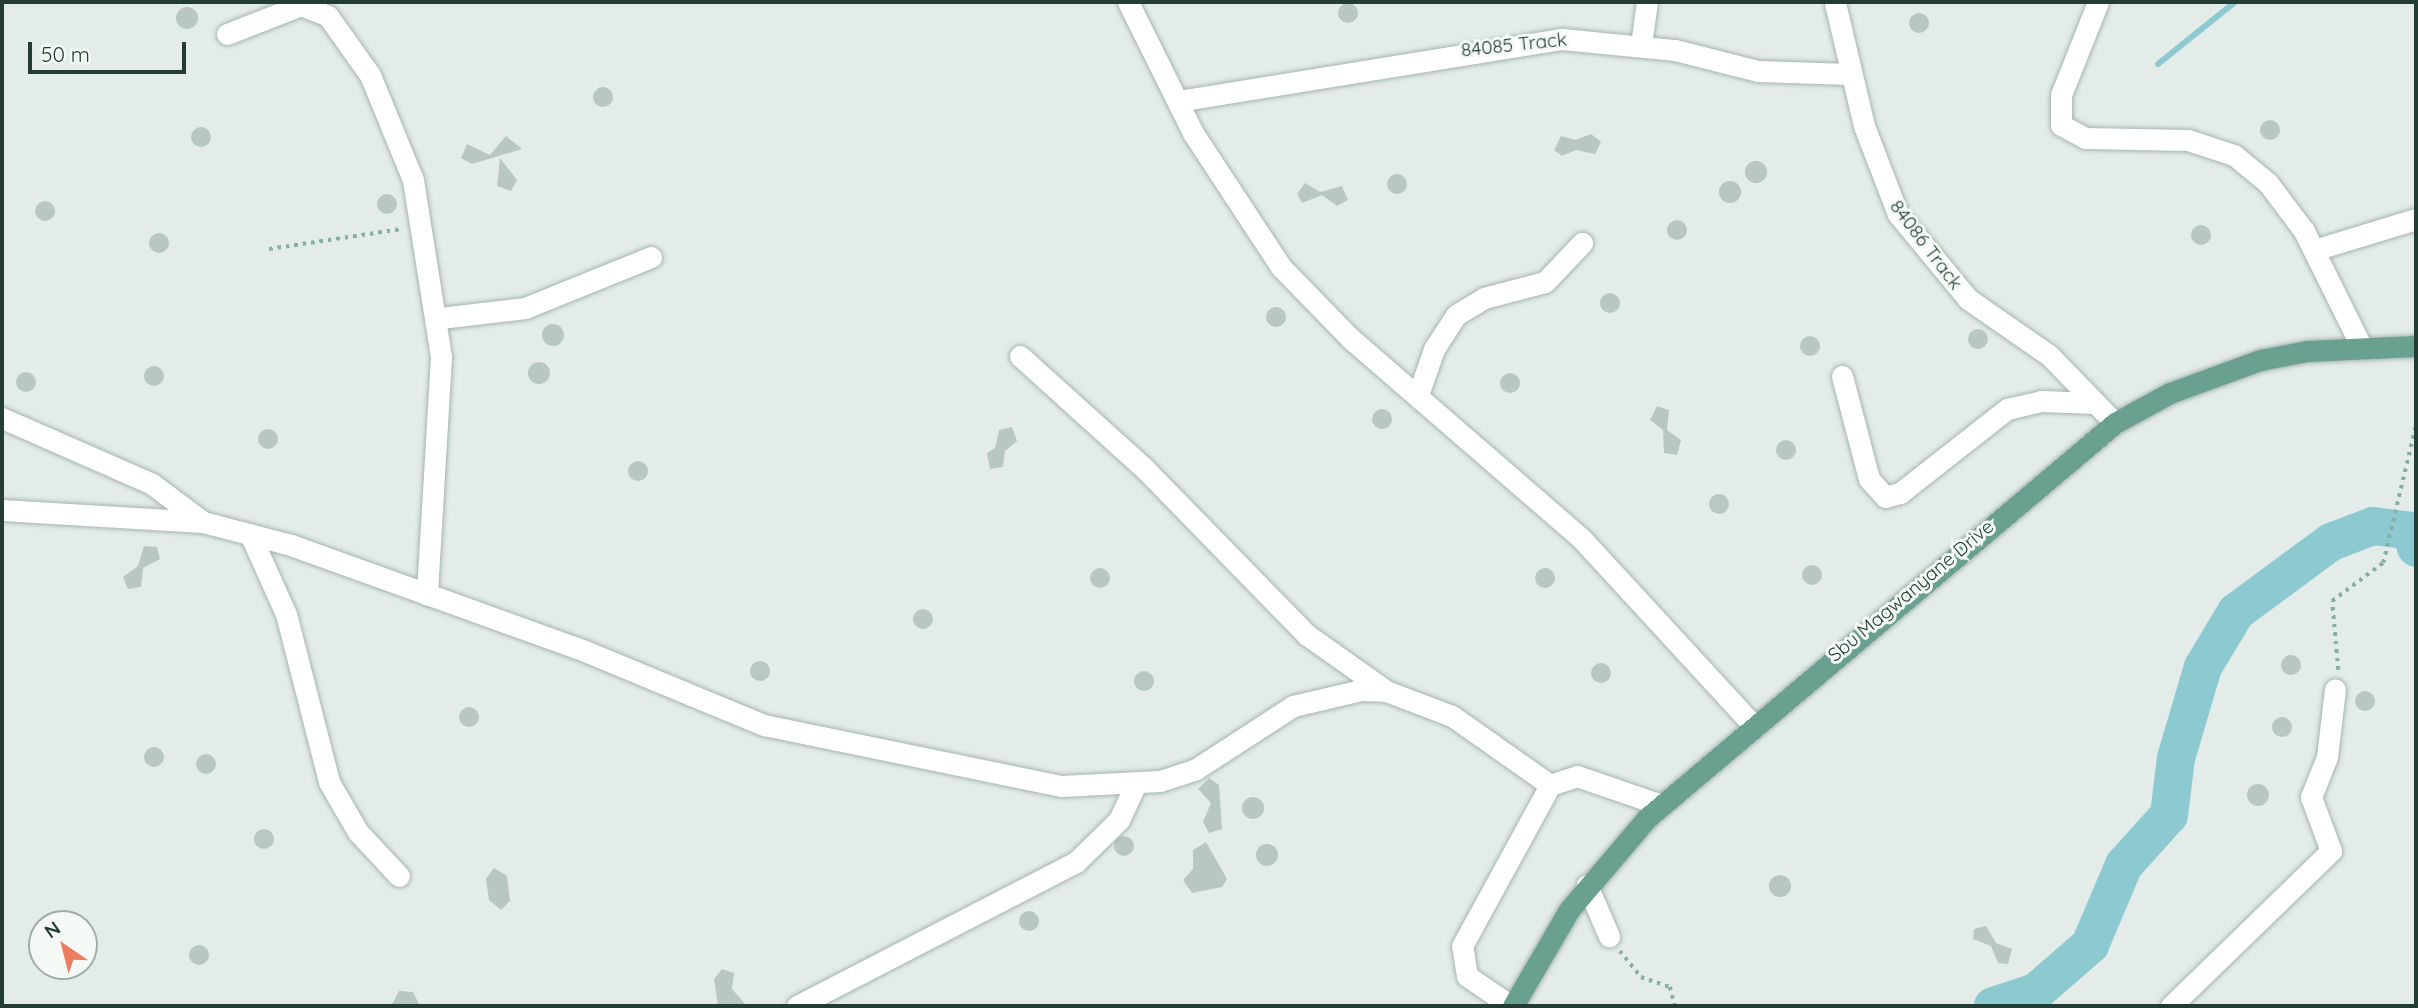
<!DOCTYPE html>
<html>
<head>
<meta charset="utf-8">
<style>
	body { margin:0 }
	#map { position:relative; width:2418px; height:1008px; overflow:hidden; background:#e3ece8; font-family:Quicksand,sans-serif }
	div>[style] { position:absolute }
	.stream>* { height:6px; margin:-3px; padding:0 3px; transform-origin:3px; border-radius:3px; background:#8dc9d0 }
	.river>* { height:38px; margin:-19px; padding:0 19px; transform-origin:19px; border-radius:19px; background:#8dc9d0 }
	.building>* { inset:0; background:#b8c7c1 }
	.round { border-radius:50% }
	.path>* { height:3.5px; margin-top:-1.75px; transform-origin:0; background:repeating-linear-gradient(90deg,#85afa0 0 3.5px,transparent 0 8.5px) }
	.roads { filter:drop-shadow(0 0 2px #a6b4af) drop-shadow(0 0 2px #a6b4af) }
	.minor>* { height:21px; margin:-10.5px; padding:0 10.5px; transform-origin:10.5px; border-radius:10.5px; background:#fff }
	.major>* { height:21px; margin:-10.5px; padding:0 10.5px; transform-origin:10.5px; border-radius:10.5px; background:#69a08f }
	span { translate:-50% -50%; white-space:nowrap; text-align:center; line-height:1.15; -webkit-text-stroke:6px #f4f9f6; paint-order:stroke }
	.street-label { font-size:19px; color:#233d35 }
	.frame { position:absolute; inset:0; border:4px solid #233d35; pointer-events:none }
	.north { position:absolute; left:28px; top:910px; width:70px; height:70px; box-sizing:border-box; background:#f4f9f6; border:2px solid #a0aea9; border-radius:50%; rotate:325deg; font-size:19px; font-weight:700; line-height:28px; text-align:center; color:#233d35 }
	.north::after { content:''; display:block; margin:auto; width:24px; height:32px; background:#ed7c60; clip-path:polygon(50% 0,100% 100%,50% 72%,0 100%) }
	.scale { position:absolute; left:28px; top:42px; width:158px; height:32px; box-sizing:border-box; border:4px solid #233d35; border-top:0; padding-left:9px; font-size:21px; line-height:24px; white-space:nowrap; color:#233d35; -webkit-text-stroke:5px #f4f9f6; paint-order:stroke }
</style>
</head>
<body>
<div id="map">
	<div class="stream">
		<div style="left:2158px;top:64px;width:99px;rotate:-38.8deg"></div>
	</div>
	<div class="river">
		<div style="left:1993px;top:1006px;width:45px;rotate:-18deg"></div>
		<div style="left:2036px;top:992px;width:72px;rotate:-41deg"></div>
		<div style="left:2090px;top:945px;width:87px;rotate:-67deg"></div>
		<div style="left:2124px;top:865px;width:67px;rotate:-48deg"></div>
		<div style="left:2169px;top:815px;width:57px;rotate:-83deg"></div>
		<div style="left:2176px;top:758px;width:95px;rotate:-73.5deg"></div>
		<div style="left:2203px;top:667px;width:64px;rotate:-59deg"></div>
		<div style="left:2236px;top:612px;width:118px;rotate:-36.4deg"></div>
		<div style="left:2331px;top:542px;width:45px;rotate:-20.9deg"></div>
		<div style="left:2373px;top:526px;width:39px;rotate:7deg"></div>
		<div style="left:2412px;top:531px;width:17px;rotate:77deg"></div>
	</div>
	<div class="building">
		<div class="round" style="left:1338px;top:3px;width:20px;height:20px"></div>
		<div class="round" style="left:176px;top:7px;width:22px;height:22px"></div>
		<div class="round" style="left:1909px;top:13px;width:20px;height:20px"></div>
		<div class="round" style="left:593px;top:87px;width:20px;height:20px"></div>
		<div class="round" style="left:2260px;top:120px;width:20px;height:20px"></div>
		<div class="round" style="left:191px;top:127px;width:20px;height:20px"></div>
		<div style="clip-path:polygon(1591px 134px,1601px 142px,1595px 154px,1576px 150px,1562px 156px,1554px 150px,1561px 136px,1575px 140px)"></div>
		<div style="clip-path:polygon(506px 136px,522px 149px,472px 164px,461px 158px,467px 144px,490px 155px)"></div>
		<div style="clip-path:polygon(500px 158px,517px 180px,511px 191px,497px 186px)"></div>
		<div class="round" style="left:1745px;top:161px;width:22px;height:22px"></div>
		<div class="round" style="left:1387px;top:174px;width:20px;height:20px"></div>
		<div class="round" style="left:1719px;top:181px;width:22px;height:22px"></div>
		<div style="clip-path:polygon(1305px 183px,1320px 192px,1342px 186px,1348px 200px,1337px 206px,1322px 195px,1302px 203px,1297px 194px)"></div>
		<div class="round" style="left:377px;top:194px;width:20px;height:20px"></div>
		<div class="round" style="left:35px;top:201px;width:20px;height:20px"></div>
		<div class="round" style="left:1667px;top:220px;width:20px;height:20px"></div>
		<div class="round" style="left:2191px;top:225px;width:20px;height:20px"></div>
		<div class="round" style="left:149px;top:233px;width:20px;height:20px"></div>
		<div class="round" style="left:1600px;top:293px;width:20px;height:20px"></div>
		<div class="round" style="left:1266px;top:307px;width:20px;height:20px"></div>
		<div class="round" style="left:542px;top:324px;width:22px;height:22px"></div>
		<div class="round" style="left:1968px;top:329px;width:20px;height:20px"></div>
		<div class="round" style="left:1800px;top:336px;width:20px;height:20px"></div>
		<div class="round" style="left:528px;top:362px;width:22px;height:22px"></div>
		<div class="round" style="left:144px;top:366px;width:20px;height:20px"></div>
		<div class="round" style="left:16px;top:372px;width:20px;height:20px"></div>
		<div class="round" style="left:1500px;top:373px;width:20px;height:20px"></div>
		<div style="clip-path:polygon(1657px 406px,1669px 410px,1667px 430px,1681px 440px,1677px 455px,1664px 453px,1663px 430px,1650px 420px)"></div>
		<div class="round" style="left:1372px;top:409px;width:20px;height:20px"></div>
		<div style="clip-path:polygon(1012px 427px,1017px 441px,1005px 451px,1003px 467px,990px 469px,987px 453px,995px 448px,999px 430px)"></div>
		<div class="round" style="left:258px;top:429px;width:20px;height:20px"></div>
		<div class="round" style="left:1776px;top:440px;width:20px;height:20px"></div>
		<div class="round" style="left:628px;top:461px;width:20px;height:20px"></div>
		<div class="round" style="left:1709px;top:494px;width:20px;height:20px"></div>
		<div style="clip-path:polygon(144px 546px,157px 547px,160px 559px,143px 568px,141px 587px,128px 589px,123px 577px,138px 566px)"></div>
		<div class="round" style="left:1802px;top:565px;width:20px;height:20px"></div>
		<div class="round" style="left:1090px;top:568px;width:20px;height:20px"></div>
		<div class="round" style="left:1535px;top:568px;width:20px;height:20px"></div>
		<div class="round" style="left:913px;top:609px;width:20px;height:20px"></div>
		<div class="round" style="left:2281px;top:655px;width:20px;height:20px"></div>
		<div class="round" style="left:750px;top:661px;width:20px;height:20px"></div>
		<div class="round" style="left:1591px;top:663px;width:20px;height:20px"></div>
		<div class="round" style="left:1134px;top:671px;width:20px;height:20px"></div>
		<div class="round" style="left:2355px;top:691px;width:20px;height:20px"></div>
		<div class="round" style="left:459px;top:707px;width:20px;height:20px"></div>
		<div class="round" style="left:2272px;top:717px;width:20px;height:20px"></div>
		<div class="round" style="left:144px;top:747px;width:20px;height:20px"></div>
		<div class="round" style="left:196px;top:754px;width:20px;height:20px"></div>
		<div style="clip-path:polygon(1209px 778px,1219px 785px,1222px 829px,1209px 833px,1203px 822px,1211px 803px,1198px 789px)"></div>
		<div class="round" style="left:2247px;top:784px;width:22px;height:22px"></div>
		<div class="round" style="left:1242px;top:797px;width:22px;height:22px"></div>
		<div class="round" style="left:254px;top:829px;width:20px;height:20px"></div>
		<div class="round" style="left:1114px;top:836px;width:20px;height:20px"></div>
		<div style="clip-path:polygon(1206px 842px,1227px 879px,1222px 887px,1192px 893px,1183px 880px,1193px 869px,1193px 850px)"></div>
		<div class="round" style="left:1256px;top:844px;width:22px;height:22px"></div>
		<div style="clip-path:polygon(494px 868px,507px 876px,510px 901px,501px 910px,489px 900px,486px 879px)"></div>
		<div class="round" style="left:1769px;top:875px;width:22px;height:22px"></div>
		<div class="round" style="left:1019px;top:911px;width:20px;height:20px"></div>
		<div style="clip-path:polygon(1986px 926px,1996px 943px,2012px 949px,2008px 964px,1998px 963px,1991px 946px,1973px 939px,1974px 929px)"></div>
		<div class="round" style="left:189px;top:945px;width:20px;height:20px"></div>
		<div style="clip-path:polygon(722px 969px,734px 973px,732px 989px,747px 1006px,718px 1006px,714px 979px)"></div>
		<div style="clip-path:polygon(399px 991px,413px 992px,420px 1006px,391px 1006px)"></div>
	</div>
	<div class="path">
		<div style="left:269px;top:249px;width:134px;rotate:-8.6deg"></div>
		<div style="left:2338px;top:670px;width:69px;rotate:-95deg"></div>
		<div style="left:2332px;top:601px;width:64px;rotate:-36.7deg"></div>
		<div style="left:2383px;top:563px;width:143px;rotate:-76.6deg"></div>
		<div style="left:1620px;top:951px;width:33px;rotate:51deg"></div>
		<div style="left:1641px;top:977px;width:31px;rotate:19deg"></div>
		<div style="left:1670px;top:987px;width:20px;rotate:75deg"></div>
	</div>
	<div class="roads">
		<div class="minor">
			<div style="left:1128px;top:2px;width:146px;rotate:63.6deg"></div>
			<div style="left:1193px;top:133px;width:160px;rotate:56.7deg"></div>
			<div style="left:1281px;top:267px;width:99px;rotate:45.8deg"></div>
			<div style="left:1350px;top:338px;width:306px;rotate:40.9deg"></div>
			<div style="left:1581px;top:538px;width:253px;rotate:47.4deg"></div>
			<div style="left:2098px;top:2px;width:100px;rotate:111.7deg"></div>
			<div style="left:2061px;top:95px;width:30px;rotate:90deg"></div>
			<div style="left:2061px;top:125px;width:27px;rotate:28deg"></div>
			<div style="left:2085px;top:138px;width:103px;rotate:1.1deg"></div>
			<div style="left:2188px;top:140px;width:48px;rotate:18.1deg"></div>
			<div style="left:2234px;top:155px;width:44px;rotate:39.5deg"></div>
			<div style="left:2268px;top:183px;width:60px;rotate:53.1deg"></div>
			<div style="left:2304px;top:231px;width:131px;rotate:63.6deg"></div>
			<div style="left:1835px;top:3px;width:126px;rotate:76.7deg"></div>
			<div style="left:1864px;top:126px;width:94px;rotate:68.9deg"></div>
			<div style="left:1898px;top:214px;width:110px;rotate:50.5deg"></div>
			<div style="left:1968px;top:299px;width:98px;rotate:34.7deg"></div>
			<div style="left:2049px;top:355px;width:95px;rotate:45.9deg"></div>
			<div style="left:227px;top:34px;width:79px;rotate:-21.4deg"></div>
			<div style="left:301px;top:5px;width:29px;rotate:22deg"></div>
			<div style="left:328px;top:16px;width:72px;rotate:54.6deg"></div>
			<div style="left:370px;top:75px;width:113px;rotate:67.7deg"></div>
			<div style="left:413px;top:180px;width:179px;rotate:81deg"></div>
			<div style="left:441px;top:357px;width:238px;rotate:93.4deg"></div>
			<div style="left:1641px;top:45px;width:43px;rotate:-82.1deg"></div>
			<div style="left:1178px;top:101px;width:389px;rotate:-9.2deg"></div>
			<div style="left:1562px;top:39px;width:114px;rotate:5.6deg"></div>
			<div style="left:1675px;top:50px;width:86px;rotate:14.2deg"></div>
			<div style="left:1758px;top:71px;width:91px;rotate:1.9deg"></div>
			<div style="left:2314px;top:250px;width:107px;rotate:-16.9deg"></div>
			<div style="left:440px;top:318px;width:86px;rotate:-6.7deg"></div>
			<div style="left:525px;top:308px;width:136px;rotate:-22deg"></div>
			<div style="left:1020px;top:356px;width:169px;rotate:42.1deg"></div>
			<div style="left:1145px;top:469px;width:232px;rotate:45.7deg"></div>
			<div style="left:1307px;top:635px;width:97px;rotate:35.3deg"></div>
			<div style="left:1842px;top:376px;width:106px;rotate:75.3deg"></div>
			<div style="left:1869px;top:479px;width:24px;rotate:48deg"></div>
			<div style="left:1885px;top:497px;width:16px;rotate:-15deg"></div>
			<div style="left:1900px;top:493px;width:136px;rotate:-38.1deg"></div>
			<div style="left:2007px;top:409px;width:35px;rotate:-13deg"></div>
			<div style="left:2041px;top:401px;width:53px;rotate:2.2deg"></div>
			<div style="left:1418px;top:395px;width:49px;rotate:-70.8deg"></div>
			<div style="left:1434px;top:349px;width:40px;rotate:-57.1deg"></div>
			<div style="left:1456px;top:315px;width:33px;rotate:-31deg"></div>
			<div style="left:1484px;top:298px;width:63px;rotate:-14.7deg"></div>
			<div style="left:1545px;top:282px;width:54px;rotate:-46.5deg"></div>
			<div style="left:2px;top:418px;width:164px;rotate:23.7deg"></div>
			<div style="left:152px;top:484px;width:64px;rotate:36.7deg"></div>
			<div style="left:2px;top:510px;width:201px;rotate:3.4deg"></div>
			<div style="left:203px;top:522px;width:91px;rotate:14.6deg"></div>
			<div style="left:291px;top:545px;width:313px;rotate:19.8deg"></div>
			<div style="left:585px;top:651px;width:194px;rotate:22.5deg"></div>
			<div style="left:764px;top:725px;width:303px;rotate:11.6deg"></div>
			<div style="left:1061px;top:786px;width:99px;rotate:-2.9deg"></div>
			<div style="left:1160px;top:781px;width:38px;rotate:-18deg"></div>
			<div style="left:1196px;top:769px;width:116px;rotate:-33deg"></div>
			<div style="left:1293px;top:706px;width:70px;rotate:-13.2deg"></div>
			<div style="left:1361px;top:690px;width:25px;rotate:2deg"></div>
			<div style="left:1386px;top:691px;width:71px;rotate:20.7deg"></div>
			<div style="left:1452px;top:716px;width:120px;rotate:35.1deg"></div>
			<div style="left:1550px;top:785px;width:28px;rotate:-18deg"></div>
			<div style="left:1577px;top:776px;width:89px;rotate:19deg"></div>
			<div style="left:250px;top:534px;width:88px;rotate:65.8deg"></div>
			<div style="left:286px;top:614px;width:173px;rotate:75.6deg"></div>
			<div style="left:329px;top:782px;width:58px;rotate:59.9deg"></div>
			<div style="left:358px;top:832px;width:60px;rotate:47deg"></div>
			<div style="left:1587px;top:885px;width:56px;rotate:66.7deg"></div>
			<div style="left:797px;top:1006px;width:314px;rotate:-27.3deg"></div>
			<div style="left:1076px;top:862px;width:60px;rotate:-44.3deg"></div>
			<div style="left:1119px;top:820px;width:38px;rotate:-65deg"></div>
			<div style="left:1511px;top:1006px;width:53px;rotate:-145.7deg"></div>
			<div style="left:1467px;top:976px;width:30px;rotate:-99deg"></div>
			<div style="left:1462px;top:946px;width:183px;rotate:-61.3deg"></div>
			<div style="left:2171px;top:1006px;width:223px;rotate:-44.1deg"></div>
			<div style="left:2331px;top:851px;width:58px;rotate:-110.3deg"></div>
			<div style="left:2311px;top:797px;width:43px;rotate:-68.2deg"></div>
			<div style="left:2327px;top:757px;width:68px;rotate:-83.3deg"></div>
		</div>
		<div class="major">
			<div style="left:1513px;top:1006px;width:111px;rotate:-59.7deg"></div>
			<div style="left:1569px;top:910px;width:121px;rotate:-49.7deg"></div>
			<div style="left:1647px;top:818px;width:612px;rotate:-40.16deg"></div>
			<div style="left:2115px;top:423px;width:63px;rotate:-28.6deg"></div>
			<div style="left:2170px;top:393px;width:96px;rotate:-20.1deg"></div>
			<div style="left:2260px;top:360px;width:48px;rotate:-10.8deg"></div>
			<div style="left:2307px;top:351px;width:109px;rotate:-2.6deg"></div>
		</div>
	</div>
	<div class="street-label">
		<span style="left:1514px;top:45px;rotate:-6deg">84085 Track</span>
		<span style="left:1926px;top:245px;rotate:53deg">84086 Track</span>
		<span style="left:1911px;top:591px;rotate:-40deg">Sbu Magwanyane Drive</span>
	</div>
	<div class="frame"></div>
	<div class="north">N</div>
	<div class="scale">50 m</div>
</div>
</body>
</html>
